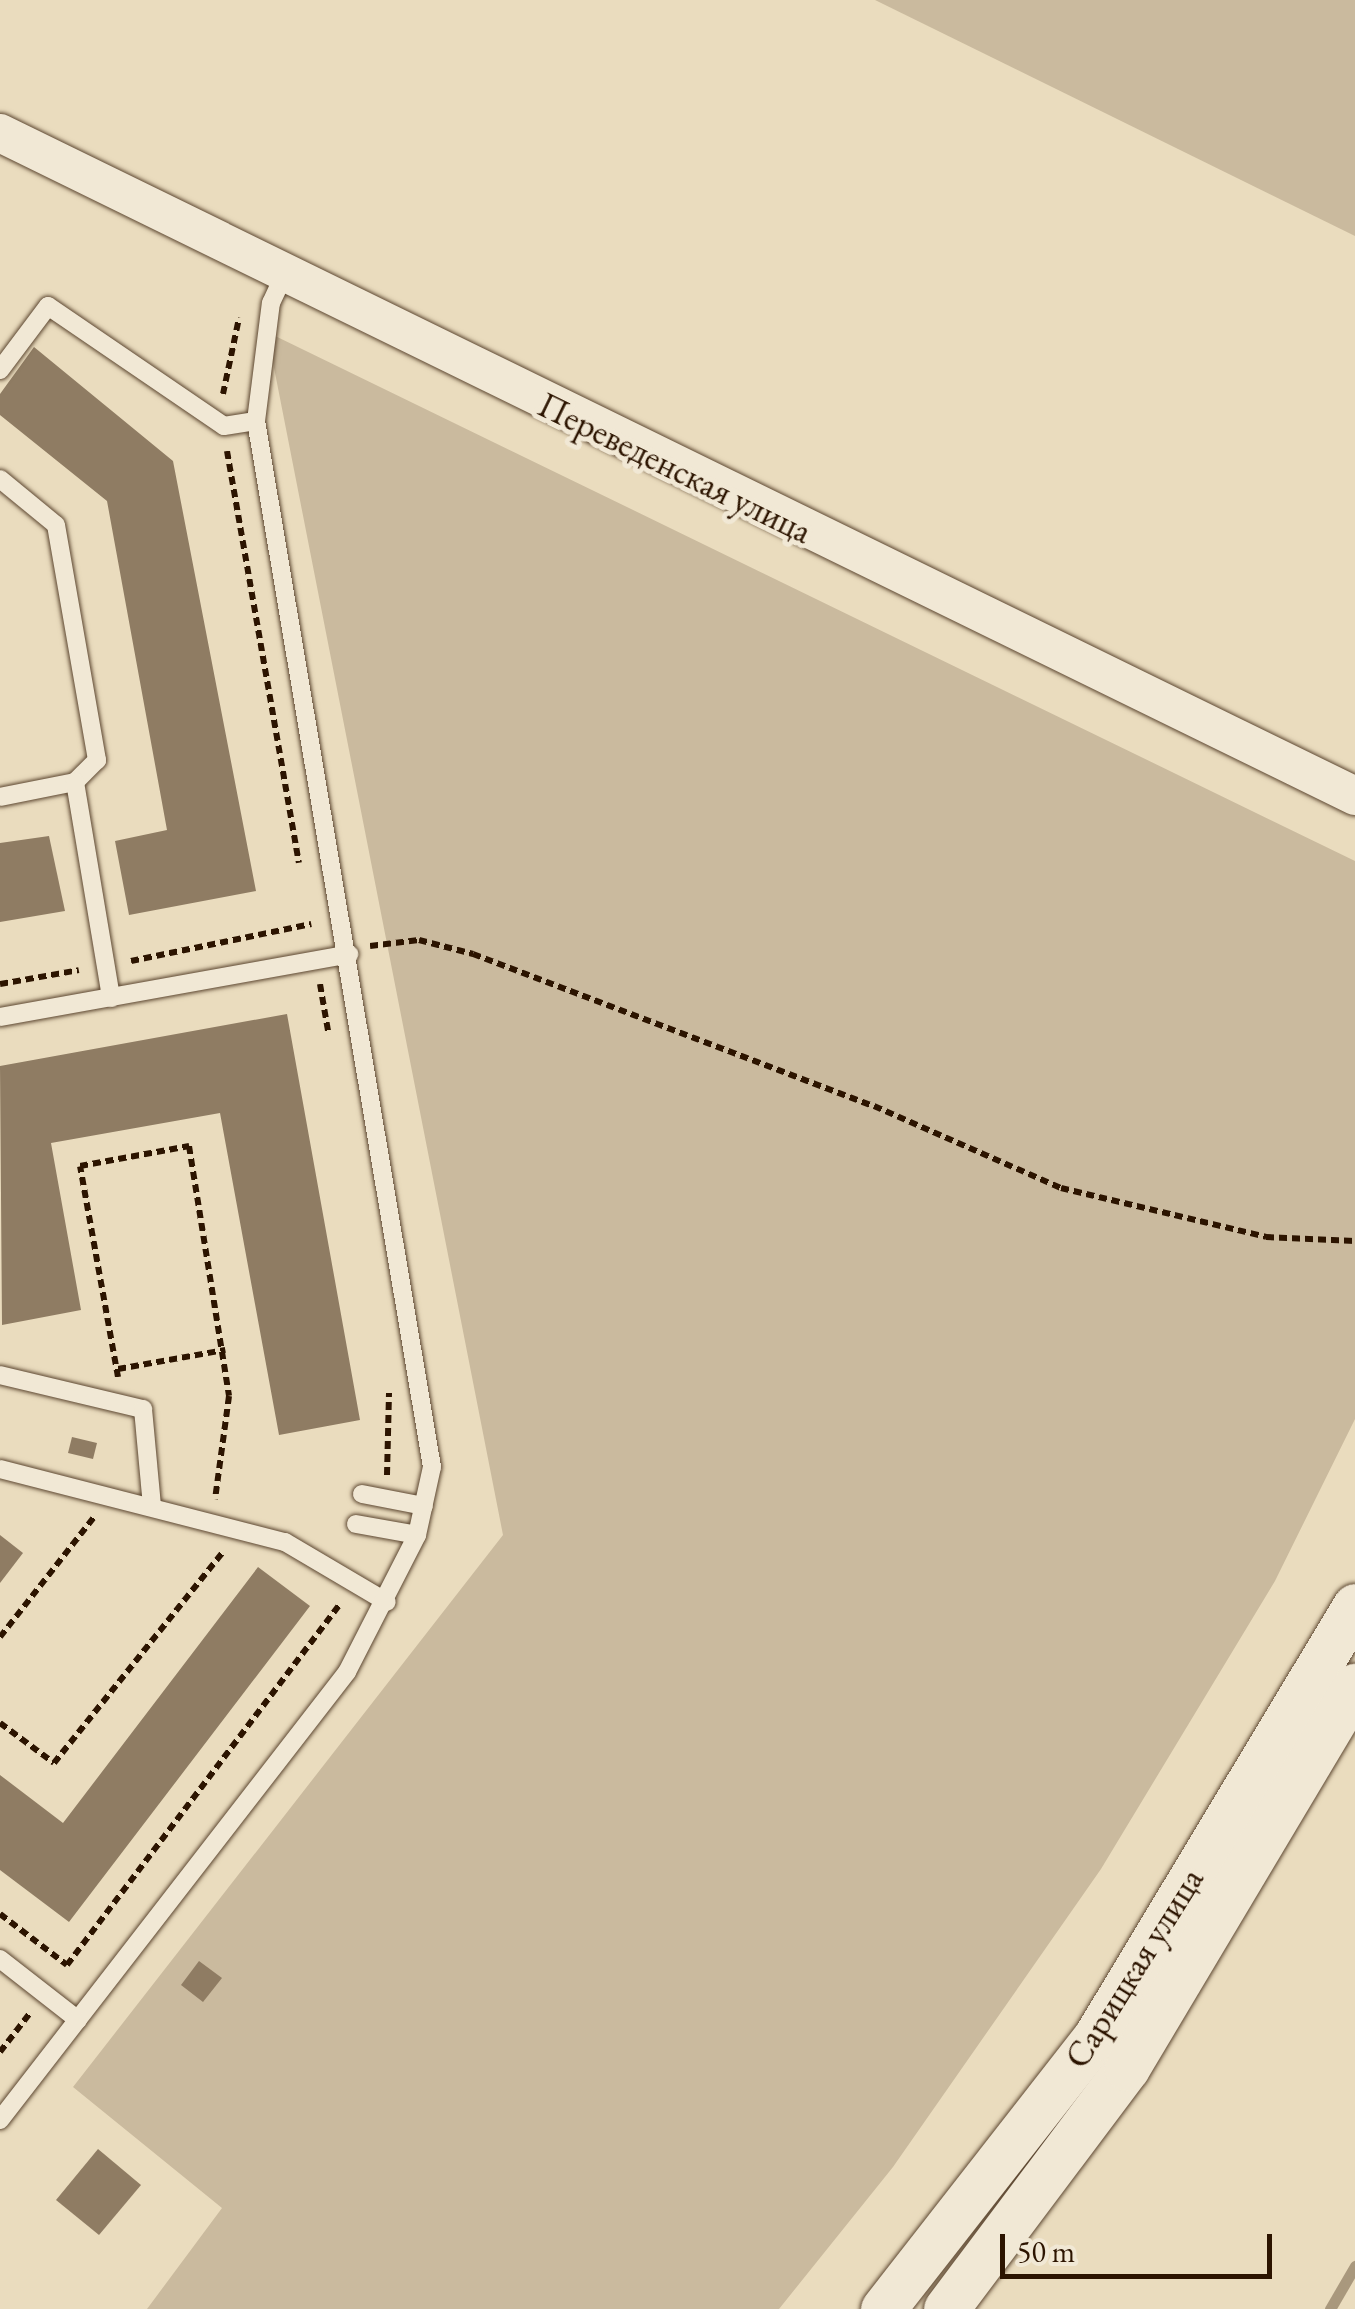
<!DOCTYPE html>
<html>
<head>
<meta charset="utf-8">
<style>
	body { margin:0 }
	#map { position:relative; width:1355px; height:2309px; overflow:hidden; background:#eadcbe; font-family:"EB Garamond",serif }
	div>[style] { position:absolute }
	.green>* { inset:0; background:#caba9e }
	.stream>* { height:11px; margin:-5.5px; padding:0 5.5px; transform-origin:5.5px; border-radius:5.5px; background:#a9987d }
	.building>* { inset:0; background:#8f7c63 }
	.path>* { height:6px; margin-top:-3px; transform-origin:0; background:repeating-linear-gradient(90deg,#2c1400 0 8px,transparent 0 13px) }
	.roads { filter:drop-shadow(0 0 2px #5c4630) drop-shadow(0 0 2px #5c4630) }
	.service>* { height:18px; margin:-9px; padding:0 9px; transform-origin:9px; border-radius:9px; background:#f1e8d5 }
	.minor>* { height:38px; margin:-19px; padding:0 19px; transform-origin:19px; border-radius:19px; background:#f1e8d5 }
	.tertiary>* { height:45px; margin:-22.5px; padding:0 22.5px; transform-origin:22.5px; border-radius:22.5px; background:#f1e8d5 }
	span { translate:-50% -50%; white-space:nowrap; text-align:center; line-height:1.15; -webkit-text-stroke:10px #f1e8d5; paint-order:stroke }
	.street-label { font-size:35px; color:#2c1400 }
	.scale { position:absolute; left:1000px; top:2234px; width:272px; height:45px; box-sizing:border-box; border:5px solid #2c1400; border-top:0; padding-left:12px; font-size:30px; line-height:35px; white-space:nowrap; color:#2c1400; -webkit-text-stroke:8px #f1e8d5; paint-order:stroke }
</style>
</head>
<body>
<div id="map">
	<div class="green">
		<div style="clip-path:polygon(875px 0,1355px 0,1355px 236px)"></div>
		<div style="clip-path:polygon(267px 332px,1355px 861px,1355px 1419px,1275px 1581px,1101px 1869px,893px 2167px,779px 2309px,147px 2309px,222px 2208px,73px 2087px,503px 1535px)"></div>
	</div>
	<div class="stream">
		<div style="left:1330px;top:2309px;width:50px;rotate:-59.8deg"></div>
	</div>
	<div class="building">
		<div style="clip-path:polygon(34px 347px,173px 461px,256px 891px,129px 915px,115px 841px,167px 830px,107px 501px,0 415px,0 394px)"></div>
		<div style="clip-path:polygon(49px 836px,65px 911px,0 922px,0 843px)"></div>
		<div style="clip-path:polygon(287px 1014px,360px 1420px,279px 1435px,220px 1113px,51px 1143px,81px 1310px,2px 1325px,0 1066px)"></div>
		<div style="clip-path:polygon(72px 1437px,97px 1443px,93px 1459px,68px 1453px)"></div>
		<div style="clip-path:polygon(0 1535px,23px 1553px,0 1583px)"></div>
		<div style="clip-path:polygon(258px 1567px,310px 1606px,69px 1922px,0 1870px,0 1775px,63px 1823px)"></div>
		<div style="clip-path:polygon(199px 1961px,222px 1978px,203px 2002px,181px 1985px)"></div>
		<div style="clip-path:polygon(98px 2149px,141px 2185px,99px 2235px,56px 2200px)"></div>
	</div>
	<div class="path">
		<div style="left:223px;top:394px;width:78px;rotate:-78.1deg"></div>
		<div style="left:227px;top:451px;width:418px;rotate:80.1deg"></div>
		<div style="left:370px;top:946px;width:49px;rotate:-7deg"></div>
		<div style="left:419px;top:940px;width:56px;rotate:14.5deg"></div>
		<div style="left:473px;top:954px;width:429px;rotate:20.8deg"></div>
		<div style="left:874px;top:1106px;width:204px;rotate:23.7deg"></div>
		<div style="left:1061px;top:1188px;width:211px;rotate:13.4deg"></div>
		<div style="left:1266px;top:1237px;width:89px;rotate:2.6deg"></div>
		<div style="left:131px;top:961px;width:184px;rotate:-11.6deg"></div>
		<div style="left:0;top:984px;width:80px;rotate:-10deg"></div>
		<div style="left:320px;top:984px;width:48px;rotate:80.3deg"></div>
		<div style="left:118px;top:1369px;width:109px;rotate:-10.1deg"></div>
		<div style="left:118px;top:1377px;width:214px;rotate:-100.2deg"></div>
		<div style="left:80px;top:1166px;width:111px;rotate:-10.4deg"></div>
		<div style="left:189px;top:1146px;width:253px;rotate:80.9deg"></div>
		<div style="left:229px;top:1396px;width:104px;rotate:97.7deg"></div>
		<div style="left:387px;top:1475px;width:82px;rotate:-88.6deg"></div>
		<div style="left:0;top:1637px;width:152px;rotate:-51.9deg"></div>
		<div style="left:0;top:1723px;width:67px;rotate:36.5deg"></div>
		<div style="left:54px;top:1763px;width:272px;rotate:-51.3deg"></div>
		<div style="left:0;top:1914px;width:84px;rotate:37.3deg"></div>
		<div style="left:67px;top:1965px;width:454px;rotate:-52.9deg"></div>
		<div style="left:0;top:2052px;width:49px;rotate:-52.4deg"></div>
	</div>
	<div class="roads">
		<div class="service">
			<div style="left:0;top:370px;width:80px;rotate:-53.1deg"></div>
			<div style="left:48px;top:306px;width:213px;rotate:34.3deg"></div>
			<div style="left:224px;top:426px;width:32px;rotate:-9deg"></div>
			<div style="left:0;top:479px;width:72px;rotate:39.4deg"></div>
			<div style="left:56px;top:525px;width:239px;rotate:80.1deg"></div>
			<div style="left:97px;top:760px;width:31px;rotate:135deg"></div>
			<div style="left:75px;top:782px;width:76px;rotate:168.7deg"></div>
			<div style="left:75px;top:782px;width:219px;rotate:80.5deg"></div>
			<div style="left:0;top:1017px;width:355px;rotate:-10.2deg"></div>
			<div style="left:0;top:1375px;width:147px;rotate:13.4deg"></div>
			<div style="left:143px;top:1409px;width:97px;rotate:84.7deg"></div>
			<div style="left:0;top:1469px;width:294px;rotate:14.4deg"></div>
			<div style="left:285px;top:1542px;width:118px;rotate:30.5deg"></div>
			<div style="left:362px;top:1494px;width:63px;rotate:11deg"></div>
			<div style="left:356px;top:1524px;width:62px;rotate:10.2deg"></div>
			<div style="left:0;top:1959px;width:99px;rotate:38deg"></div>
			<div style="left:0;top:2120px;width:567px;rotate:-52.24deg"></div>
			<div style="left:347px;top:1672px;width:154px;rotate:-62.9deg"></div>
			<div style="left:417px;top:1535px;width:70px;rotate:-77.6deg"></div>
			<div style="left:432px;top:1467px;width:1061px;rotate:-99.55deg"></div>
			<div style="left:256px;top:421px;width:119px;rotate:-82.8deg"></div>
			<div style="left:271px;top:303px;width:31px;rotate:-65deg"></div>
		</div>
		<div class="minor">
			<div style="left:0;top:133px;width:1509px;rotate:26.07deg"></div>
		</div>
		<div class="tertiary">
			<div style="left:883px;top:2309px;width:344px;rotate:-52deg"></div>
			<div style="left:1095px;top:2038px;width:504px;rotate:-58.96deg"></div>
			<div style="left:946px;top:2309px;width:301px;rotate:-53.1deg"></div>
			<div style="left:1127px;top:2068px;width:445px;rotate:-59.2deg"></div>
		</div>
	</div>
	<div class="street-label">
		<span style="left:675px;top:468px;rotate:26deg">Переведенская улица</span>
		<span style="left:1134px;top:1968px;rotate:-58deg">Сарицкая улица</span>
	</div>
	<div class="scale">50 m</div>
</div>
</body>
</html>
